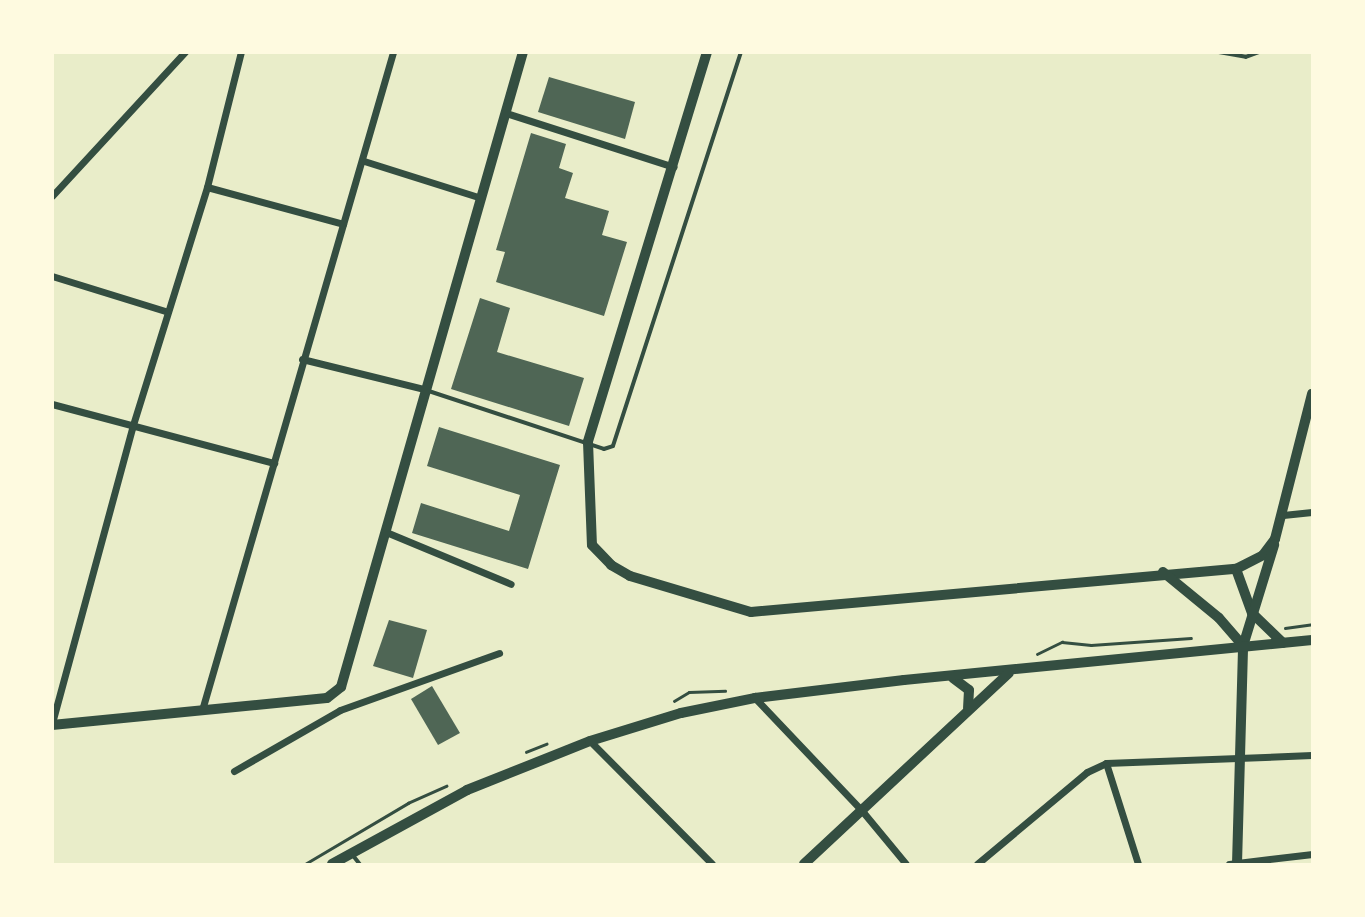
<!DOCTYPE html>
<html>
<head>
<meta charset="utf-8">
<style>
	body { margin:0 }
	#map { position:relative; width:1365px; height:917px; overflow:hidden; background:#e9edc9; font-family:Barlow,sans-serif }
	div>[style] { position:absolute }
	.building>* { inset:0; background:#4f6655 }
	.path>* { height:2.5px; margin:-1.25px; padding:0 1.25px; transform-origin:1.25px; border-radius:1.25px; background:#344e41 }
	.service>* { height:3.5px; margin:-1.75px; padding:0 1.75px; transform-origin:1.75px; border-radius:1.75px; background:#344e41 }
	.minor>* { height:7px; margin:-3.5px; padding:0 3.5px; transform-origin:3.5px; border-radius:3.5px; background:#344e41 }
	.tertiary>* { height:10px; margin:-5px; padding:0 5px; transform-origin:5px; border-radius:5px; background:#344e41 }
	.secondary>* { height:10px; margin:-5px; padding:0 5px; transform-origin:5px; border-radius:5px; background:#344e41 }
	span { translate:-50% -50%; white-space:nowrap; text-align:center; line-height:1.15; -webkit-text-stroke:6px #fefae0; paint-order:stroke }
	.frame { position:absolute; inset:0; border:54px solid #fefae0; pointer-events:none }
</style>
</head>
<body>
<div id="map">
	<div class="building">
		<div style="clip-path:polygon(549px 77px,635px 102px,625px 139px,538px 112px)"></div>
		<div style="clip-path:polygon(531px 133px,566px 144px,559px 168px,573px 173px,565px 198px,609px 211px,602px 235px,627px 242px,604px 316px,496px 282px,505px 252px,496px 250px)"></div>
		<div style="clip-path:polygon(480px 298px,510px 308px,497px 352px,584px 378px,569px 426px,451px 389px)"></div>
		<div style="clip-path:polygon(439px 427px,560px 465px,528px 569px,412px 533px,421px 503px,509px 531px,520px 495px,427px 466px)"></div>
		<div style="clip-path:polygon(389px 620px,427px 630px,413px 678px,373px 666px)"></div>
		<div style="clip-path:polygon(432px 686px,460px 733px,438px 745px,411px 699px)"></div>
	</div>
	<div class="path">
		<div style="left:1285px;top:628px;width:27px;rotate:-8deg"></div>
		<div style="left:1037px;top:654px;width:28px;rotate:-26deg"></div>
		<div style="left:1062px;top:642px;width:29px;rotate:6deg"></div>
		<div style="left:1091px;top:645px;width:100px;rotate:-4deg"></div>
		<div style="left:674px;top:701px;width:17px;rotate:-31deg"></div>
		<div style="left:689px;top:692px;width:36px;rotate:-2deg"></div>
		<div style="left:526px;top:752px;width:22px;rotate:-22deg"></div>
		<div style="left:305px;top:864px;width:120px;rotate:-30.6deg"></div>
		<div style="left:408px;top:803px;width:42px;rotate:-24.1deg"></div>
	</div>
	<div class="service">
		<div style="left:1219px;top:52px;width:27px;rotate:10deg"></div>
		<div style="left:1246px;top:57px;width:14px;rotate:-21deg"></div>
		<div style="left:429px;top:391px;width:184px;rotate:18.3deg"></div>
		<div style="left:604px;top:449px;width:9px;rotate:-18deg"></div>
		<div style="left:613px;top:446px;width:414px;rotate:-72deg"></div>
		<div style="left:353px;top:855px;width:11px;rotate:52deg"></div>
	</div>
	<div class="minor">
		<div style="left:506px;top:113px;width:176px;rotate:17.8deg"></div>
		<div style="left:364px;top:161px;width:123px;rotate:17.5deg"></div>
		<div style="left:207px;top:187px;width:141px;rotate:15.2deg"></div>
		<div style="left:52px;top:196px;width:196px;rotate:-47.3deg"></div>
		<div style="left:52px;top:276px;width:121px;rotate:17.2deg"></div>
		<div style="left:302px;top:359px;width:126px;rotate:13.8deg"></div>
		<div style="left:52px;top:404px;width:230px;rotate:14.9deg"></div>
		<div style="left:1283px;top:515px;width:29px;rotate:-6deg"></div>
		<div style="left:386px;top:532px;width:135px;rotate:22.6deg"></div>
		<div style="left:755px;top:698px;width:157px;rotate:46.5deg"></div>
		<div style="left:863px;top:812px;width:67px;rotate:50.4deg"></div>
		<div style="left:202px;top:710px;width:685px;rotate:-73.81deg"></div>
		<div style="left:52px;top:723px;width:306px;rotate:-74.8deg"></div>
		<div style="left:132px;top:428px;width:252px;rotate:-72.7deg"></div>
		<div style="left:207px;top:187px;width:139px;rotate:-75.9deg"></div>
		<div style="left:590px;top:741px;width:173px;rotate:45.2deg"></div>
		<div style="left:1106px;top:763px;width:106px;rotate:72.4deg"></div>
		<div style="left:234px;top:771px;width:122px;rotate:-29.9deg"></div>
		<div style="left:340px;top:710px;width:169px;rotate:-19.7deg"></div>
		<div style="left:977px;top:864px;width:143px;rotate:-39.9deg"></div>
		<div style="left:1087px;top:772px;width:21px;rotate:-25deg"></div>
		<div style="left:1106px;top:763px;width:206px;rotate:-2.2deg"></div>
		<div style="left:1229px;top:864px;width:84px;rotate:-6.9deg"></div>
	</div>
	<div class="tertiary">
		<div style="left:707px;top:52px;width:408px;rotate:107deg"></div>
		<div style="left:588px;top:442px;width:103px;rotate:87.8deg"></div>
		<div style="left:592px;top:545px;width:28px;rotate:46deg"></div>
		<div style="left:611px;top:565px;width:22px;rotate:30deg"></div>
		<div style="left:630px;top:576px;width:126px;rotate:16.6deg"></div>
		<div style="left:751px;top:612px;width:487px;rotate:-5.1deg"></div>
		<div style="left:1236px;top:569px;width:30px;rotate:-27deg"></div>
		<div style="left:1263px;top:555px;width:20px;rotate:-53deg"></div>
		<div style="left:1275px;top:539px;width:150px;rotate:-75.7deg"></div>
		<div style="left:1236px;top:569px;width:47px;rotate:70deg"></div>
		<div style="left:1252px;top:613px;width:43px;rotate:44.1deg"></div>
		<div style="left:1163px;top:572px;width:72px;rotate:39.4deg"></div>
		<div style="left:1219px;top:618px;width:37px;rotate:49deg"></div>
		<div style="left:1237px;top:864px;width:218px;rotate:-88.4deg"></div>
		<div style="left:1243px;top:646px;width:106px;rotate:-72.9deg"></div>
	</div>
	<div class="secondary">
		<div style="left:953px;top:678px;width:20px;rotate:37deg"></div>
		<div style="left:969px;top:690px;width:18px;rotate:93deg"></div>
		<div style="left:52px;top:725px;width:276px;rotate:-5.6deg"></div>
		<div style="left:327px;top:698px;width:18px;rotate:-38deg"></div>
		<div style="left:341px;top:687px;width:661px;rotate:-74.01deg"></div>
		<div style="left:332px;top:864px;width:154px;rotate:-28.7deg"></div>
		<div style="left:467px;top:790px;width:132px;rotate:-21.7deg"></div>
		<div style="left:590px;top:741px;width:95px;rotate:-17.1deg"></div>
		<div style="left:681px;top:713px;width:76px;rotate:-11.5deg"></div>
		<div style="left:755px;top:698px;width:150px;rotate:-6.9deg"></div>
		<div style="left:904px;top:680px;width:410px;rotate:-5.6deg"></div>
		<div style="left:804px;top:864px;width:280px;rotate:-43deg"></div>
	</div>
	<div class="frame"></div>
</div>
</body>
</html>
